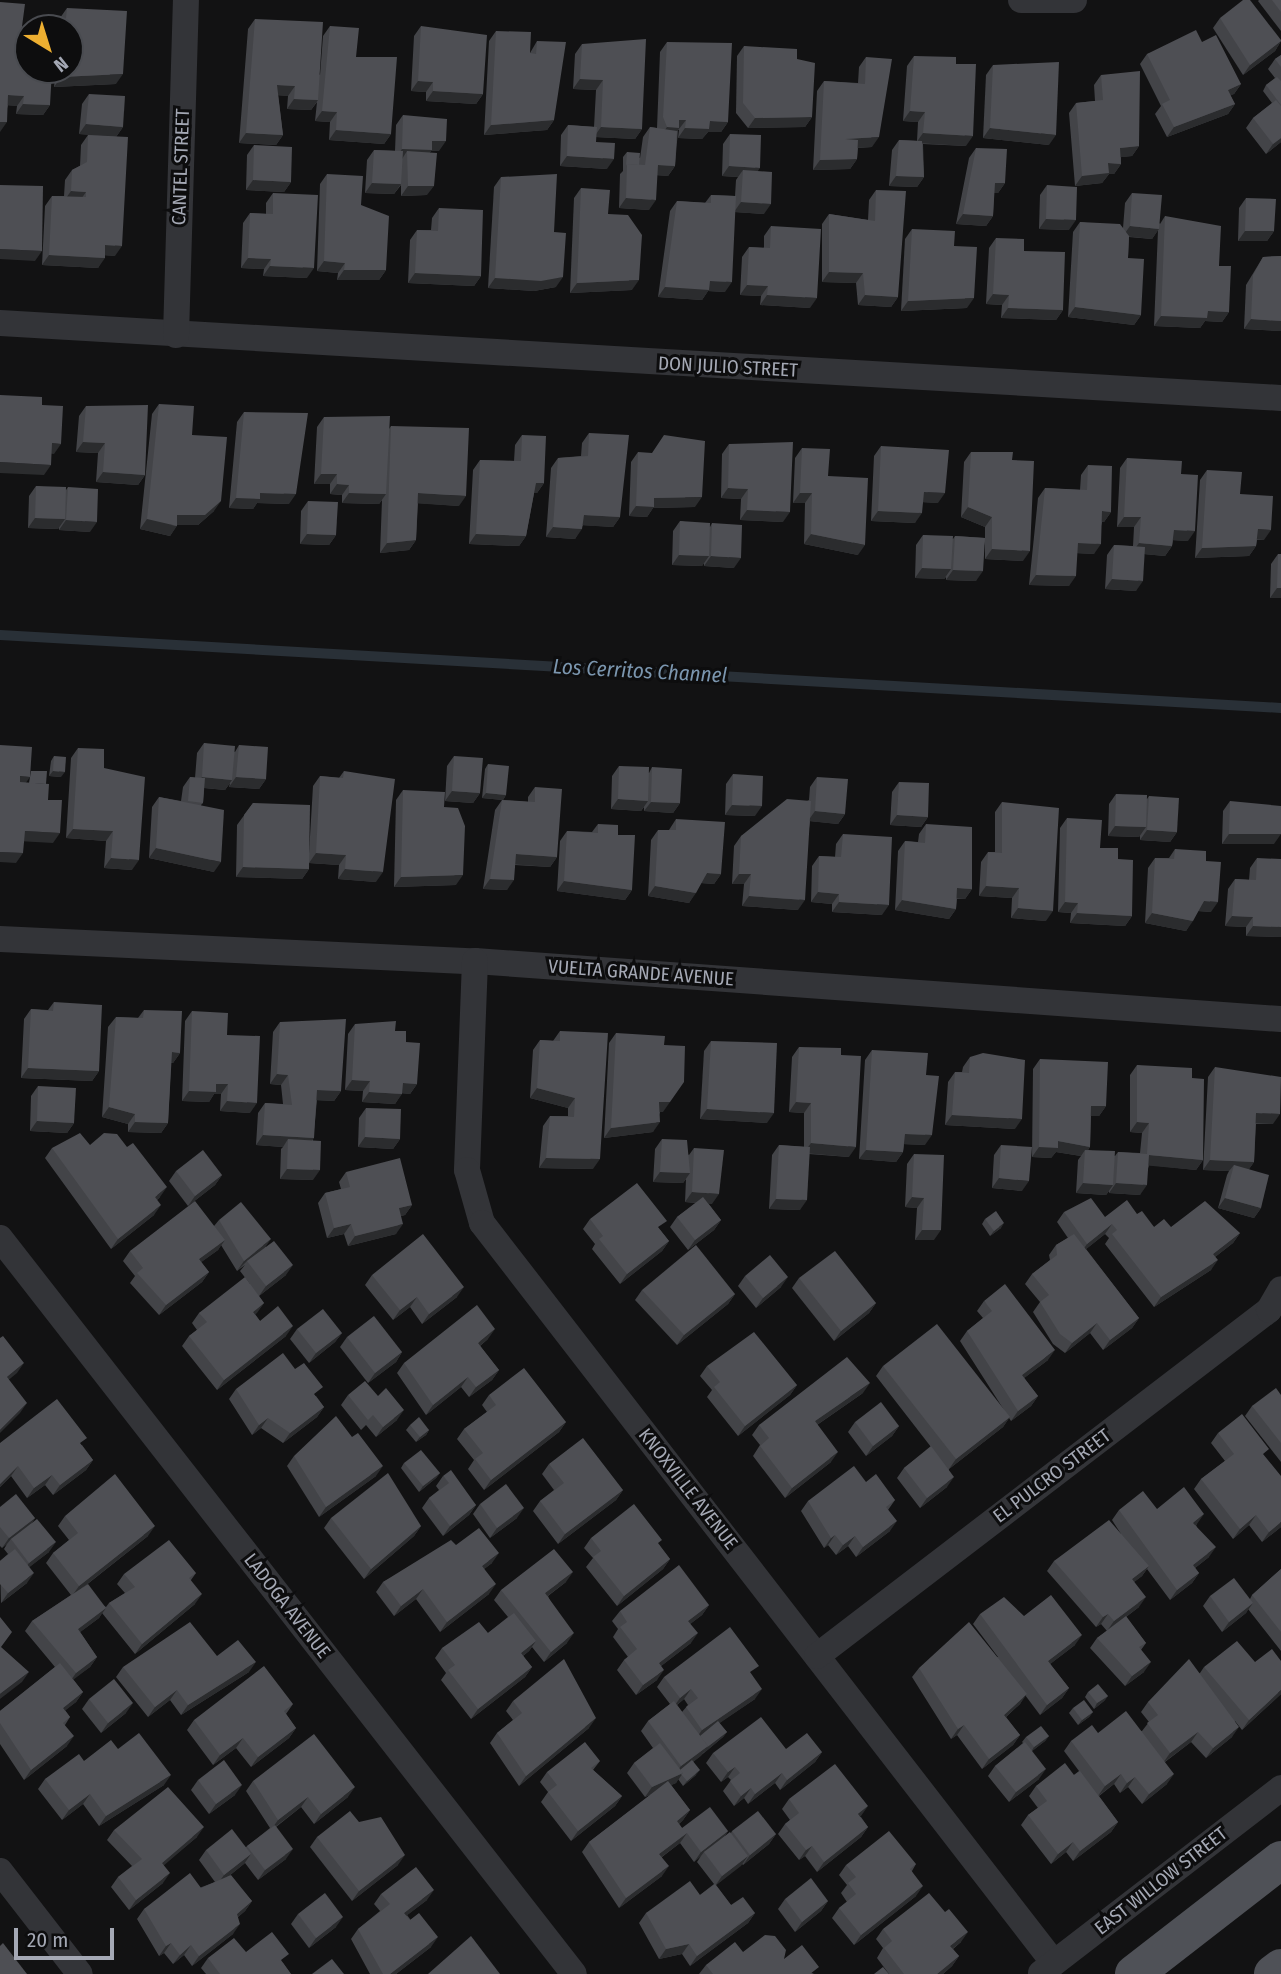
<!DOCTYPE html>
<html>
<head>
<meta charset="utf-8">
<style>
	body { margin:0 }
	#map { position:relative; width:1281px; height:1974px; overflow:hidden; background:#121213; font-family:"Fira Sans Condensed",sans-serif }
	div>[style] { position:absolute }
	.stream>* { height:10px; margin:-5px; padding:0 5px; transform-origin:5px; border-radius:5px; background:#293037 }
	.street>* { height:26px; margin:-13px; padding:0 13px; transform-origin:13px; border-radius:13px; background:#333438 }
	.primary>* { height:38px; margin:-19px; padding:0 19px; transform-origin:19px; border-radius:19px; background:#4f5157 }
	.wall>* { inset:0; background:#434448 }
	.shaded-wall>* { inset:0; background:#2b2c2e }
	.building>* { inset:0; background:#4e4f54 }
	span { translate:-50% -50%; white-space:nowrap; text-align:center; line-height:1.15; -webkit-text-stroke:6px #0d0d0e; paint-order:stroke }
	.street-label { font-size:19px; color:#a4a8b4 }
	.water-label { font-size:21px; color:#7b96af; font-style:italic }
	.north { position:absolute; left:14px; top:14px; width:70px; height:70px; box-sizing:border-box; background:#0d0d0e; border:2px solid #494b50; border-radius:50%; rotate:142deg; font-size:19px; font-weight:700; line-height:28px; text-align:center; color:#a4a8b4 }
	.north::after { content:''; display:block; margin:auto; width:24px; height:32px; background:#edaf31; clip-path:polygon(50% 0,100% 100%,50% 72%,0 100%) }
	.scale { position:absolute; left:14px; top:1928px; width:100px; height:32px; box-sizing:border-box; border:4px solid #a4a8b4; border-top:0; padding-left:9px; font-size:21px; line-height:24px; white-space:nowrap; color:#a4a8b4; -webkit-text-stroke:5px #0d0d0e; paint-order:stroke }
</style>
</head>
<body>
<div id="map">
	<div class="stream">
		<div style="left:0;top:635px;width:1283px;rotate:3.26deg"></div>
	</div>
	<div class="street">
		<div style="left:1021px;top:0;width:53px"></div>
		<div style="left:0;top:323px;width:1283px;rotate:3.35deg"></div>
		<div style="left:176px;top:335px;width:335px;rotate:-88.3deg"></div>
		<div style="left:0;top:939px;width:476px;rotate:2.7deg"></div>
		<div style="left:475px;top:961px;width:808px;rotate:4.12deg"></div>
		<div style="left:475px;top:961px;width:209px;rotate:92.2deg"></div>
		<div style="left:467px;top:1170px;width:55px;rotate:74.2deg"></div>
		<div style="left:482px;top:1223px;width:935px;rotate:52.3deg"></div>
		<div style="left:0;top:1238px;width:933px;rotate:52.05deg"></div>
		<div style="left:817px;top:1656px;width:569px;rotate:-37.43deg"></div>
		<div style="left:1269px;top:1310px;width:24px;rotate:-60deg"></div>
		<div style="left:0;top:1871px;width:130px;rotate:52.2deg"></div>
		<div style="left:1041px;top:1973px;width:303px;rotate:-37.6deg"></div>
	</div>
	<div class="primary">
		<div style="left:1134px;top:1974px;width:186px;rotate:-37.8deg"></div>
		<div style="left:1273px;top:1974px;width:10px;rotate:-37deg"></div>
	</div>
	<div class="wall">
		<div style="clip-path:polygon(1259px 0,1281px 0,1281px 31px,1258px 1px)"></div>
		<div style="clip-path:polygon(67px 8px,116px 84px,54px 87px,56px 70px,70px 70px,70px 28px,59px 28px,60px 18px)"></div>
		<div style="clip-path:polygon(1220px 18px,1281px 41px,1275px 51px,1243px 75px,1213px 28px)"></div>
		<div style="clip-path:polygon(255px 19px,320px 75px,323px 36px,330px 26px,356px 57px,391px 134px,384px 144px,329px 140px,330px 122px,315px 121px,317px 102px,311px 110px,287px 109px,288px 96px,278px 95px,283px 135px,276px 145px,239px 143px,248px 29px)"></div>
		<div style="clip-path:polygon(421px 26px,483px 94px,476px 104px,426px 101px,426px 92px,411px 91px,414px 36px)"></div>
		<div style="clip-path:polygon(496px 31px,530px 53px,537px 41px,554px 120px,547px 130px,484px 135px,489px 41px)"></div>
		<div style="clip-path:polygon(21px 34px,50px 105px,43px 115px,16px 114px,17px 106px,8px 105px,0 132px)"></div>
		<div style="clip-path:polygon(667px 42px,728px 122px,721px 132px,708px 132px,702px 139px,678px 138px,679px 130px,678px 130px,675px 166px,668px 176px,657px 175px,649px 210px,619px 208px,620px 174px,623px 171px,623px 157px,627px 152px,640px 158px,643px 137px,650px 127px,657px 128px,660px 52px)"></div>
		<div style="clip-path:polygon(1202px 42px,1241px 84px,1234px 94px,1230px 95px,1235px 104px,1228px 114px,1167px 137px,1155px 114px,1161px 106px,1140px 64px,1147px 54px)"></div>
		<div style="clip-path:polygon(582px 44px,642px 129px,635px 139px,596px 137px,596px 142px,607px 169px,560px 166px,561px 135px,568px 125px,594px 127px,596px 90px,573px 89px,575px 54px)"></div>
		<div style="clip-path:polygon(744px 46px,797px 59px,812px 117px,805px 127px,748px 128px,736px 113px,737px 56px)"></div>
		<div style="clip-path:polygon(1281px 55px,1281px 142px,1266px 154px,1246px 128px,1253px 118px,1272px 103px,1263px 91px,1266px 85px,1275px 78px,1268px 69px,1275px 59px)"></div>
		<div style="clip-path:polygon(914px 56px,956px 64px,966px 146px,923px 144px,924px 177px,917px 187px,889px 186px,892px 150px,899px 140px,917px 141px,918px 122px,903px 121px,907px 66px)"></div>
		<div style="clip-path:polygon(866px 57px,872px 147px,858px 148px,857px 159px,850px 169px,813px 170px,817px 91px,824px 81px,858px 83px,859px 67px)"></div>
		<div style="clip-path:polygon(993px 65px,1049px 145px,983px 138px,986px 75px)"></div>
		<div style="clip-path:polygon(1101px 75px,1139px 146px,1132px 156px,1121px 157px,1121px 164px,1114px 174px,1109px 174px,1102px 183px,1075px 186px,1069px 113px,1076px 103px,1095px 101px,1094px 85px)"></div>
		<div style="clip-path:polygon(89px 94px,123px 127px,116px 137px,115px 256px,105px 255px,98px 268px,42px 265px,45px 206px,52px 196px,64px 196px,65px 180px,72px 170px,80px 166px,81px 145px,88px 135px,109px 136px,79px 134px,82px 104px)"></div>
		<div style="clip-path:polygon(403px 115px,439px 151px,431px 151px,430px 152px,427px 195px,401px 196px,401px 185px,394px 194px,365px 193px,367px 160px,374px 150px,395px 151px,396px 125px)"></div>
		<div style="clip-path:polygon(730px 134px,758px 171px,764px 214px,735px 212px,725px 292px,708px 291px,702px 300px,658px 297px,670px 211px,677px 201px,705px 203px,711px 195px,735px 196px,736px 180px,738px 177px,722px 176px,723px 144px)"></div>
		<div style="clip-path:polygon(254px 145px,291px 182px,284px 192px,246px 190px,247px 155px)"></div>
		<div style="clip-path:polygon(976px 148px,1005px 183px,998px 193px,994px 193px,993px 216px,986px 226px,956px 224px,969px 158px)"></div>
		<div style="clip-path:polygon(327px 174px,361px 205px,386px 270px,379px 280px,337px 280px,338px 273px,317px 271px,320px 184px)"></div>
		<div style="clip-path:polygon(501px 177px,554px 232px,556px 287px,534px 291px,488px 288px,494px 187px)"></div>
		<div style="clip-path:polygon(1047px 185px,1069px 230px,1039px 229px,1040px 195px)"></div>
		<div style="clip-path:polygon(581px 188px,608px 214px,632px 290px,570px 293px,574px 198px)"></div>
		<div style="clip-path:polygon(876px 190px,898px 297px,891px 307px,858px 305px,856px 283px,822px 282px,822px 224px,829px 214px,868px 220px,869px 200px)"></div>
		<div style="clip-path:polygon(273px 193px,307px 278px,263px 276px,264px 269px,241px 268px,243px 223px,250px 213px,266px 214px,266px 203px)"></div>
		<div style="clip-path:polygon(1132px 193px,1160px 224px,1165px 216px,1219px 266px,1229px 312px,1222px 322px,1205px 321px,1200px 328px,1154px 326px,1158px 230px,1152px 239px,1129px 237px,1128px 258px,1141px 315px,1134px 325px,1068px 317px,1073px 232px,1080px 222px,1123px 228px,1125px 203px)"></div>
		<div style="clip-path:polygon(1246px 198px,1274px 231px,1267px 241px,1238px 241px,1239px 208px)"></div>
		<div style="clip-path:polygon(439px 208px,481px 276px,474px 286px,408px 283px,410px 240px,417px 230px,431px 230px,432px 218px)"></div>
		<div style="clip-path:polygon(771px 226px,810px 308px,760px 305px,761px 296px,740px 295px,742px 257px,749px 247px,764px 248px,764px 236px)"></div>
		<div style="clip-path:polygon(912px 229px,954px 246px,967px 308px,901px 311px,905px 239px)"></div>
		<div style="clip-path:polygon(996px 238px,1024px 251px,1063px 310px,1056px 320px,1001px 318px,1002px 305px,986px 304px,989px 248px)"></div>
		<div style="clip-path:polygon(1281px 256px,1281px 331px,1244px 329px,1246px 285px,1263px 257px)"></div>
		<div style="clip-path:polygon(159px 404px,192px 435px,214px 511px,198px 525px,177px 525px,170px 536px,140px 529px,152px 414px)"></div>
		<div style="clip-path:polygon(86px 406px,145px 475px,138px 485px,96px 482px,98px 453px,76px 452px,79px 416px)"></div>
		<div style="clip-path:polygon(244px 412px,289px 504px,257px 503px,253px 509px,229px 508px,237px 422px)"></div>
		<div style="clip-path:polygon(324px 417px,389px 429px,391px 426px,459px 506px,418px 503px,416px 540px,409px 550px,380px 553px,382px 500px,379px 504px,342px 503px,342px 495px,330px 494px,330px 484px,314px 484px,317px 427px)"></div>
		<div style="clip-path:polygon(589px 433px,620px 517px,613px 527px,583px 525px,575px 539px,546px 537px,551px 468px,558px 458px,581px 456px,582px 443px)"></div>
		<div style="clip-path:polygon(522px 435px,544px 483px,537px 493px,534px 493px,526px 536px,519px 546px,469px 544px,473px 470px,480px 460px,514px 461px,515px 445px)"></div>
		<div style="clip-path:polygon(729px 444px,783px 522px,740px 520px,741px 499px,721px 498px,722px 454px)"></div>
		<div style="clip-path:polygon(881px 446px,938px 503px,923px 502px,915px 523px,871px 521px,874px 456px)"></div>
		<div style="clip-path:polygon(802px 448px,828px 476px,858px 555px,804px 544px,805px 503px,793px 503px,795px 458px)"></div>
		<div style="clip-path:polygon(638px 452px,695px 507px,653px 508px,647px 517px,629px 516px,631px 462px)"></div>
		<div style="clip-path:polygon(971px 452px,1012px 460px,1023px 561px,985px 559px,985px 541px,976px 581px,946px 580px,946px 577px,944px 579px,915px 578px,916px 545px,923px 535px,953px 539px,955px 536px,985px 538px,985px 527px,961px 517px,964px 462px)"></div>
		<div style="clip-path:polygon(1127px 458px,1181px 474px,1188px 541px,1173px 540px,1172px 546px,1165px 556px,1144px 554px,1136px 591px,1105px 589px,1107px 555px,1114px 545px,1133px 546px,1134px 527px,1117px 527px,1120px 468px)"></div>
		<div style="clip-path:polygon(1088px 465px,1111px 512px,1104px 522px,1102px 522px,1094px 554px,1077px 553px,1069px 586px,1029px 585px,1038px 498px,1045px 488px,1080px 490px,1081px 475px)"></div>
		<div style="clip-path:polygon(1207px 470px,1240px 494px,1264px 540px,1257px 540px,1256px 546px,1249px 556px,1195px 558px,1200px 480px)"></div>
		<div style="clip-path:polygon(36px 486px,66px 490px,68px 487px,90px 532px,59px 530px,59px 527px,58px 529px,28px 528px,29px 496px)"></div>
		<div style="clip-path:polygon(308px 501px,336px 535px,329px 545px,300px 544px,301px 511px)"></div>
		<div style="clip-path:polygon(680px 521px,710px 527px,712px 523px,734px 568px,704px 566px,704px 563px,702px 566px,672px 565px,673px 531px)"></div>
		<div style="clip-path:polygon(1278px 554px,1281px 554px,1281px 598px,1270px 598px,1271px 564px)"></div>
		<div style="clip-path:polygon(204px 743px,235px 752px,239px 745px,266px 779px,259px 789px,229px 787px,230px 783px,225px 790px,204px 788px,203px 803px,201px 805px,214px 872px,149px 858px,152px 807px,159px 797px,181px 801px,183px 787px,190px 777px,195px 778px,197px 753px)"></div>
		<div style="clip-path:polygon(78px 748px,104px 768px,132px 870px,104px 868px,106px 841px,66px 838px,71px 758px)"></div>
		<div style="clip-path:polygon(54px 756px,61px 777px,49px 776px,51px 761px)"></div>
		<div style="clip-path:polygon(454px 756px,480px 793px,473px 803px,445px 801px,447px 766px)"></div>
		<div style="clip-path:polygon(488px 764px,506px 795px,503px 800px,482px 798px,485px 769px)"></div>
		<div style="clip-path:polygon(619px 766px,649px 773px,652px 767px,680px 803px,673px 813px,644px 811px,644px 807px,641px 811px,611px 809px,612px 776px)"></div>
		<div style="clip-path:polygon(344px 771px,376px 882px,338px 879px,339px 865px,309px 863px,309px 869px,302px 879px,236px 877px,237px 825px,253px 803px,309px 853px,313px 786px,320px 776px,339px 778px)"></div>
		<div style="clip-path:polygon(733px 774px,755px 816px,725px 815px,726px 784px)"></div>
		<div style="clip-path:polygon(817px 777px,845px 814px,838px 824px,810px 821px,798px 910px,742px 906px,744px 884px,732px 884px,734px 846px,741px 836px,809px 800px,810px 787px)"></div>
		<div style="clip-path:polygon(899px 782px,928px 817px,921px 827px,890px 825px,892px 792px)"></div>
		<div style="clip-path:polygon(535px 787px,557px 857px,550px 867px,515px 865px,507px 890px,483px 889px,495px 810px,502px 800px,528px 802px,528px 797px)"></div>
		<div style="clip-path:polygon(403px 790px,444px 807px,456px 885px,394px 887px,396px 800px)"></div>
		<div style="clip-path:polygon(1116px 794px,1147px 799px,1149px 796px,1177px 832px,1170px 842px,1140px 840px,1140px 835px,1139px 837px,1108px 836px,1109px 804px)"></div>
		<div style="clip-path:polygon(1230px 801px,1274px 844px,1222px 844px,1223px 811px)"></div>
		<div style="clip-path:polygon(1002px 802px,1046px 921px,1011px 918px,1012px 898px,979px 896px,981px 862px,988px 852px,995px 852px,995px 812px)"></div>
		<div style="clip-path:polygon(1067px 818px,1100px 848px,1118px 859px,1132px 916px,1125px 926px,1070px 923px,1071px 913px,1058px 912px,1060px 828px)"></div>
		<div style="clip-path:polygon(676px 819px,721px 874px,714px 884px,701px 883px,689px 903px,648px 896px,651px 840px,658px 830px,669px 830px)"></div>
		<div style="clip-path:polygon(598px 824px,618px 835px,632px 890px,625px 900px,557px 891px,560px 841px,567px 831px,592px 832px)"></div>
		<div style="clip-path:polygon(926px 824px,972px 889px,965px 899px,957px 899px,956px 909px,949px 919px,895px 910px,898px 851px,905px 841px,918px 842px,919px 834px)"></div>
		<div style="clip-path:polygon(843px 834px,882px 915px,832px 912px,832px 904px,811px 902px,812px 866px,819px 856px,835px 857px,836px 844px)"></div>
		<div style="clip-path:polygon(1175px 849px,1206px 861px,1211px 912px,1198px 911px,1186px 931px,1145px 923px,1148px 868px,1155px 858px,1169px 858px)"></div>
		<div style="clip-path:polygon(1257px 858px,1281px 937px,1246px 936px,1246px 927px,1225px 926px,1228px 889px,1235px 879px,1249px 880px,1250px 868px)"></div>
		<div style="clip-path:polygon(54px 1002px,99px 1071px,92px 1081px,21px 1078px,24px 1019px,31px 1009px,48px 1010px)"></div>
		<div style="clip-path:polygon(144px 1010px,180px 1053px,173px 1063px,171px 1063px,168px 1123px,161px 1133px,128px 1132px,128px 1124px,102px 1117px,108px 1027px,116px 1017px,138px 1018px)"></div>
		<div style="clip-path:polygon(192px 1011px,227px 1035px,250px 1113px,220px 1111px,221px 1094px,214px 1094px,209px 1102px,182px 1101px,185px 1021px)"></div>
		<div style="clip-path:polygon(280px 1022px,341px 1091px,334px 1101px,317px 1100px,313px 1140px,313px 1180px,280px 1179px,281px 1149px,283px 1147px,256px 1145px,258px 1113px,265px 1103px,283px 1104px,281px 1085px,270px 1084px,273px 1032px)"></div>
		<div style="clip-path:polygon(355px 1024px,395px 1031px,406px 1042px,417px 1084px,410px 1094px,402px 1093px,395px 1104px,362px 1102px,363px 1091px,345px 1090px,348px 1034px)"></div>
		<div style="clip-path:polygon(560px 1031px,593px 1169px,539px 1168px,543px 1126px,550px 1116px,568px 1116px,568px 1108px,530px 1098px,533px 1050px,540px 1040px,553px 1041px)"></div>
		<div style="clip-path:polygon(616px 1033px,664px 1045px,663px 1112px,660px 1112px,653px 1132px,604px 1138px,609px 1043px)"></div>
		<div style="clip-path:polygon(711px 1041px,767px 1123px,700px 1119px,704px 1051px)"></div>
		<div style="clip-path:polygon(799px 1047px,841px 1055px,849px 1157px,809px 1154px,800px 1210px,769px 1209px,772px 1155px,779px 1145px,804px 1147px,804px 1113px,789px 1112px,792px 1057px)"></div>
		<div style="clip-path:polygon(872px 1050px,926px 1075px,925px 1145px,904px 1144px,903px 1152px,896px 1162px,859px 1159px,865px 1060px)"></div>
		<div style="clip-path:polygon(970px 1057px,1015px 1129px,945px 1125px,948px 1082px,955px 1072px,962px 1072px,963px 1067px)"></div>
		<div style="clip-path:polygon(1040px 1059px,1106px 1106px,1099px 1116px,1091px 1116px,1090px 1147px,1088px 1150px,1115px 1156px,1118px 1152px,1140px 1153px,1142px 1133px,1130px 1132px,1130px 1075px,1137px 1065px,1192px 1078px,1203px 1160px,1196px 1170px,1149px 1165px,1140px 1195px,1109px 1193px,1109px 1191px,1106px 1195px,1076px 1193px,1078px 1160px,1081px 1156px,1056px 1152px,1051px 1158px,1032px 1157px,1033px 1069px)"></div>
		<div style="clip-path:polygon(1215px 1067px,1273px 1124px,1256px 1124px,1254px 1162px,1249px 1169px,1261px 1208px,1254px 1218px,1218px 1208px,1227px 1175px,1229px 1171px,1203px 1170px,1208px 1077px)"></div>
		<div style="clip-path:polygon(38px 1086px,74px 1123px,67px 1133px,30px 1131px,31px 1096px)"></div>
		<div style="clip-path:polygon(366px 1108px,400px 1139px,393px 1149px,358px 1147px,359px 1118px)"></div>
		<div style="clip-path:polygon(662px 1139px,689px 1155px,694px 1148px,712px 1204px,708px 1203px,721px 1220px,714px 1230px,688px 1250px,670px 1227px,677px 1217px,696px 1203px,685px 1202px,686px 1179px,683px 1183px,653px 1182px,655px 1149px)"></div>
		<div style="clip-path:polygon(90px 1145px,160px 1197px,157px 1200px,154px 1215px,111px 1249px,45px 1158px,52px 1148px)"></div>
		<div style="clip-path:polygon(1001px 1145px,1022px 1191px,992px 1188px,994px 1155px)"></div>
		<div style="clip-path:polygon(914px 1154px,934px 1240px,915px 1240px,917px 1208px,905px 1207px,907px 1164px)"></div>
		<div style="clip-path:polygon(176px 1171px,222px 1175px,215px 1185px,188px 1206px,169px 1181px)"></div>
		<div style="clip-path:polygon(346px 1172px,412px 1205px,405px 1215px,401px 1216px,396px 1234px,348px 1246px,344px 1234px,327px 1238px,318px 1203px,325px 1193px,341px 1189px,339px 1182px)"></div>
		<div style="clip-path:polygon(1064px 1212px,1105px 1217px,1137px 1214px,1154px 1227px,1171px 1227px,1240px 1233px,1233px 1243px,1215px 1257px,1211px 1270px,1154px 1307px,1105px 1244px,1109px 1238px,1105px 1234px,1086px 1249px,1139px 1318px,1132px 1328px,1103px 1350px,1090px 1333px,1065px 1353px,1053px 1344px,1033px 1312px,1040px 1302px,1025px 1284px,1032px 1274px,1050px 1260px,1049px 1255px,1056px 1245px,1068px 1238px,1057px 1222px)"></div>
		<div style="clip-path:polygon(590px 1219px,660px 1230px,669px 1241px,662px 1251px,620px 1284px,592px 1249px,595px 1244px,583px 1229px)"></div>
		<div style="clip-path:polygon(985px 1219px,1001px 1228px,990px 1236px,982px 1224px)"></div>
		<div style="clip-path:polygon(219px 1220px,266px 1247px,286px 1275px,259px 1296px,264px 1303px,255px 1314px,260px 1321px,286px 1336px,217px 1390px,182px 1346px,189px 1336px,197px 1330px,192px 1323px,199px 1313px,250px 1284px,240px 1271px,245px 1265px,237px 1271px,221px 1245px,218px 1250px,201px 1262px,209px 1272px,202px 1282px,159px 1315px,130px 1283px,135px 1276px,123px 1261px,130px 1251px,214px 1226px)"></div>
		<div style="clip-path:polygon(372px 1275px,457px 1297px,422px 1324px,410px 1307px,393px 1320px,365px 1285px)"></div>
		<div style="clip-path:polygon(745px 1276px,781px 1287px,756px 1308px,738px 1286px)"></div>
		<div style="clip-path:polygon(799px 1278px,876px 1303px,869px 1313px,834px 1341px,792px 1288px)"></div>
		<div style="clip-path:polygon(642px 1290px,735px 1294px,728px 1304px,677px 1345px,635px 1300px)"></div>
		<div style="clip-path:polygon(984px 1301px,1048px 1360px,1024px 1378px,1038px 1396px,1031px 1406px,1011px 1421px,1009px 1418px,1003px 1427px,949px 1469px,947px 1487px,920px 1508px,897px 1478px,904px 1468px,931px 1447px,876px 1376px,883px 1366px,1004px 1410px,960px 1341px,967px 1331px,983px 1318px,977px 1311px)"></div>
		<div style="clip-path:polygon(297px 1329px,342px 1333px,335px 1342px,309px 1363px,290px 1339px)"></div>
		<div style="clip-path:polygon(347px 1337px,402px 1352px,396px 1362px,368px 1383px,340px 1347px)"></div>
		<div style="clip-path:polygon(488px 1339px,480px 1346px,499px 1370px,492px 1380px,469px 1397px,461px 1387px,426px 1415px,397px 1373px,404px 1363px)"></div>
		<div style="clip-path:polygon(707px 1366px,797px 1385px,790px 1395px,738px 1436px,707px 1397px,712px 1390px,700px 1376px)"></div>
		<div style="clip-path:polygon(236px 1389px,316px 1396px,324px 1407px,317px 1417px,283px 1443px,261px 1428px,252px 1435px,229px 1399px)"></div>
		<div style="clip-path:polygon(863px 1393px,817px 1425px,831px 1462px,785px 1498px,753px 1456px,760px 1445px,752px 1435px,759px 1425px)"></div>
		<div style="clip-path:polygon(348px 1395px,397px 1420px,376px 1437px,366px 1425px,361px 1430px,341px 1405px)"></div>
		<div style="clip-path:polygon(489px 1395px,566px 1422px,559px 1432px,484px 1490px,468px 1469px,474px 1460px,457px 1439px,464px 1429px,487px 1412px,482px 1405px)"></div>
		<div style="clip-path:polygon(1281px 1395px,1281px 1462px,1245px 1416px,1252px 1406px)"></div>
		<div style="clip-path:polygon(855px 1422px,899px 1426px,892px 1436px,866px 1456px,848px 1432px)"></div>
		<div style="clip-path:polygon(410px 1425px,429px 1430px,426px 1435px,416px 1442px,406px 1430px)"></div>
		<div style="clip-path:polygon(1218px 1433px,1264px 1456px,1281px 1527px,1262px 1542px,1249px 1525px,1233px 1539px,1194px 1489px,1201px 1479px,1225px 1461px,1211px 1443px)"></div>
		<div style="clip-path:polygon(0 1443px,82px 1445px,93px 1460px,86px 1470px,53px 1495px,45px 1485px,27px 1498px,11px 1476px,0 1487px)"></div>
		<div style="clip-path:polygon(294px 1456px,376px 1476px,319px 1517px,287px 1466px)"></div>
		<div style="clip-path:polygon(404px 1463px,440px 1473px,436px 1478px,419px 1492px,401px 1468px)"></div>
		<div style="clip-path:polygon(549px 1464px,623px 1490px,616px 1500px,558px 1544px,533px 1511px,540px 1501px,554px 1490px,542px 1474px)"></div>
		<div style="clip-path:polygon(443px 1476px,476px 1505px,469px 1515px,443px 1536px,422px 1508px,429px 1498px,439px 1490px,436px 1486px)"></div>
		<div style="clip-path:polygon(866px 1482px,895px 1500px,888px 1510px,890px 1531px,856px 1557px,848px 1546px,836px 1555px,828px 1545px,824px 1548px,801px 1511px,808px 1501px)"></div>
		<div style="clip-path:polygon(480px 1504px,517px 1518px,490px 1538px,473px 1514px)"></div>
		<div style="clip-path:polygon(0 1507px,35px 1518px,31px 1524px,49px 1552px,29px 1567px,27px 1583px,1px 1603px,0 1561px,8px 1554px,4px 1549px,7px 1544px,2px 1548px,0 1546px)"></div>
		<div style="clip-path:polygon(1157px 1509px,1197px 1524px,1196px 1525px,1209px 1557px,1195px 1568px,1199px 1573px,1192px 1583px,1170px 1600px,1147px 1569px,1142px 1576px,1134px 1582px,1139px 1607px,1126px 1617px,1146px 1643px,1141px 1650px,1144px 1672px,1125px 1686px,1090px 1648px,1097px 1638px,1107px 1631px,1101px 1624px,1096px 1627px,1047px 1571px,1054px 1561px,1121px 1534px,1112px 1520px,1119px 1510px)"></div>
		<div style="clip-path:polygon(65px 1516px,148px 1536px,80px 1590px,106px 1607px,109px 1603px,125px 1593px,117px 1584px,124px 1574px,196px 1573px,191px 1580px,195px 1604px,135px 1654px,102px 1613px,99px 1618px,80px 1632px,97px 1657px,90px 1667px,73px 1679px,83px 1692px,76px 1702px,65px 1710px,70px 1717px,65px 1725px,67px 1746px,24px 1780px,0 1744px,0 1711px,55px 1667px,25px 1631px,32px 1621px,71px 1595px,46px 1563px,53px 1553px,69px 1540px,58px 1526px)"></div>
		<div style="clip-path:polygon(331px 1518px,421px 1526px,414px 1536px,364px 1579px,324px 1528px)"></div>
		<div style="clip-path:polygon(591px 1538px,659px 1545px,670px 1559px,663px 1569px,617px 1606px,586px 1567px,593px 1558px,584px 1548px)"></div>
		<div style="clip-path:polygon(456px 1545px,492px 1563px,484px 1569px,489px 1594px,440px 1632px,416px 1599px,394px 1616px,376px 1592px,383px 1582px)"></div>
		<div style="clip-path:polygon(1281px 1569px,1281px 1651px,1248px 1609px,1246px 1613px,1222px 1632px,1203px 1606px,1210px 1596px,1250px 1599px,1252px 1595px)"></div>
		<div style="clip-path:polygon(566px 1582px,548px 1596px,567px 1643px,544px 1662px,532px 1647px,529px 1651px,523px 1656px,532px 1667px,525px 1677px,471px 1719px,441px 1680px,446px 1673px,435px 1658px,442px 1648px,488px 1633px,508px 1617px,494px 1600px,501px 1590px)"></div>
		<div style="clip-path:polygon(709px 1605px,702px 1615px,690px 1624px,691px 1643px,661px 1666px,657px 1680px,636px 1695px,617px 1670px,624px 1660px,628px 1657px,613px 1637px,618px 1629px,612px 1621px,620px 1611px)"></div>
		<div style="clip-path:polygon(980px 1614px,1024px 1616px,1075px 1645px,1050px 1664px,1069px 1688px,1062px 1698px,1040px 1715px,1025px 1695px,1020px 1704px,1006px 1717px,1020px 1735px,1013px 1745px,982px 1769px,957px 1735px,951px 1739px,912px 1677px,919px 1668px,998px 1657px,973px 1624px)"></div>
		<div style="clip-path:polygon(217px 1656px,249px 1672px,181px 1715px,170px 1700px,148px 1717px,116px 1677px,123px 1667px)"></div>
		<div style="clip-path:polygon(1204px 1667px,1281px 1694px,1242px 1730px,1235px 1721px,1232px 1737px,1206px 1758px,1191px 1742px,1165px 1762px,1167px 1784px,1142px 1804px,1128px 1787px,1120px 1793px,1114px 1784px,1099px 1796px,1118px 1822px,1111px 1832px,1073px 1861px,1066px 1852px,1051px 1864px,1021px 1825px,1028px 1815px,1038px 1808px,1029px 1796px,1036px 1786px,1074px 1775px,1079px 1771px,1064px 1751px,1071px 1741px,1098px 1733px,1142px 1731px,1149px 1722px,1141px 1712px,1148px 1702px,1200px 1673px)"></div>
		<div style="clip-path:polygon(evenodd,752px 1675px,755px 1699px,719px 1723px,727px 1732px,723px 1737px,693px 1762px,696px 1775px,683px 1786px,678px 1779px,676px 1783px,671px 1785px,690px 1810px,683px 1820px,679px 1824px,682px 1828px,728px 1831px,724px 1837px,731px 1833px,732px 1831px,776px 1834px,769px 1844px,743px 1865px,742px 1864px,716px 1885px,731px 1905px,755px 1913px,748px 1923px,690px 1966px,682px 1954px,659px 1959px,639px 1923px,646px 1913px,700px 1895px,714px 1884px,697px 1862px,701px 1856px,694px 1862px,680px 1843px,662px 1857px,662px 1876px,619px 1908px,582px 1852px,589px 1842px,652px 1794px,645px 1797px,627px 1773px,634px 1763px,653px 1748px,641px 1731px,648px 1721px,670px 1704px,657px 1687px,664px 1677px,752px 1675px,684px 1699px,688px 1705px,682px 1712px,677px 1705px,684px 1699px)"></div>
		<div style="clip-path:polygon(1088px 1692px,1108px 1696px,1104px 1701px,1094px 1709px,1085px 1697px)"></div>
		<div style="clip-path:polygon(89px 1699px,126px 1713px,101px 1733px,82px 1709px)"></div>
		<div style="clip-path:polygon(513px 1701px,589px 1728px,519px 1786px,490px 1743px,497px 1733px,513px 1720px,506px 1711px)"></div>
		<div style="clip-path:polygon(293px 1704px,286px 1714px,296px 1728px,289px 1738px,251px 1767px,236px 1748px,213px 1765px,187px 1730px,194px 1720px)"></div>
		<div style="clip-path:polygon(1073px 1708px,1093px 1712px,1089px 1717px,1078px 1725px,1069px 1713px)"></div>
		<div style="clip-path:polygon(1049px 1736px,1045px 1741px,1032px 1751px,1039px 1779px,1009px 1802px,988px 1776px,995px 1766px,1023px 1743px,1022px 1742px,1026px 1737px)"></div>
		<div style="clip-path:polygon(118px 1749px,164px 1785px,99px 1826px,83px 1804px,62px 1820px,38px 1789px,45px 1779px,84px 1761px)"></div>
		<div style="clip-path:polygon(786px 1749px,822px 1752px,815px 1762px,780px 1790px,775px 1783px,748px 1804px,744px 1798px,734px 1806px,723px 1791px,731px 1780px,728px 1777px,721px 1782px,706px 1763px,713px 1753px)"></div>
		<div style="clip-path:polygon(600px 1761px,593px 1770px,622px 1796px,615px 1806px,571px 1841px,541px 1802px,548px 1792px,540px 1782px,547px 1772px)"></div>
		<div style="clip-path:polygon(198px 1780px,235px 1795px,209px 1814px,191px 1790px)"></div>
		<div style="clip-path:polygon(253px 1781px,348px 1797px,314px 1824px,301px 1807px,276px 1827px,286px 1859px,258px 1880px,245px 1863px,229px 1876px,252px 1901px,245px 1911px,238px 1917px,233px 1934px,192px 1966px,184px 1955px,173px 1964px,164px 1953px,159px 1956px,137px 1919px,144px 1909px,215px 1882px,199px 1860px,206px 1850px,246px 1847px,270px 1828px,246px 1791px)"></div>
		<div style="clip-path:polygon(789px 1799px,861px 1817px,868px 1827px,861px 1837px,817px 1872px,805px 1856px,799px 1860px,778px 1834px,785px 1824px,790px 1820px,782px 1809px)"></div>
		<div style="clip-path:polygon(359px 1822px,398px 1865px,352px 1901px,310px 1847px,317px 1837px)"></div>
		<div style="clip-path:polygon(114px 1830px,197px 1837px,163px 1865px,163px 1883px,129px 1910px,111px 1887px,118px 1877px,132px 1866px,107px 1840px)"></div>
		<div style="clip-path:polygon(916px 1864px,912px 1871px,916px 1896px,854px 1945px,832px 1918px,839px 1908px,847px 1902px,841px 1893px,847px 1885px,839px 1875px,846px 1865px)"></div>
		<div style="clip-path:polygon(381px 1894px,427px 1900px,407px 1915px,431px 1947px,396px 1974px,370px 1974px,351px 1939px,358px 1929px,380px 1911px,374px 1904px)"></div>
		<div style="clip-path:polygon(785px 1899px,828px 1901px,821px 1911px,795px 1932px,778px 1909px)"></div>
		<div style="clip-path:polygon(298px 1914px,336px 1927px,309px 1948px,291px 1924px)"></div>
		<div style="clip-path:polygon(883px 1929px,961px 1942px,953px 1949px,959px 1956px,952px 1966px,943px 1974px,889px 1974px,877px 1958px,883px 1948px,876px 1939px)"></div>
		<div style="clip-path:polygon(246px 1952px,283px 1963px,291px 1974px,206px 1974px,201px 1968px,208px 1958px)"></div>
		<div style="clip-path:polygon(743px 1952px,784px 1959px,814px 1974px,699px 1974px,706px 1965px)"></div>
	</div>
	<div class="shaded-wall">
		<div style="clip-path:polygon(1281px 41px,1275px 51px,1243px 75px,1250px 65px)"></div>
		<div style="clip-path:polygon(123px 74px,116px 84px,54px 87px,61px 77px)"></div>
		<div style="clip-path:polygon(580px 79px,603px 80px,596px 90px,573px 89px)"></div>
		<div style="clip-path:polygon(418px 81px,433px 82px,426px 92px,411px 91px)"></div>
		<div style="clip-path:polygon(1241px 84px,1234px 94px,1221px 100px,1228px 90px)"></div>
		<div style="clip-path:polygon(277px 85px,295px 86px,288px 96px,270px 95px)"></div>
		<div style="clip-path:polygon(433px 91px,483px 94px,476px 104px,426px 101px)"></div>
		<div style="clip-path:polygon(8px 95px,24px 96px,17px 106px,1px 105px)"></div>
		<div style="clip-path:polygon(294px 99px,318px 100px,311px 110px,287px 109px)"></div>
		<div style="clip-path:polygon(23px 104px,50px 105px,43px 115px,16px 114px)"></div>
		<div style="clip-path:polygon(1235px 104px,1228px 114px,1167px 137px,1174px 127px)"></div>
		<div style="clip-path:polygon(322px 111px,337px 112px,330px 122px,315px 121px)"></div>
		<div style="clip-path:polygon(910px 111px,925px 112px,918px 122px,903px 121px)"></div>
		<div style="clip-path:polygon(812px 117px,805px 127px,748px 128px,755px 118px)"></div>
		<div style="clip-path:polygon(554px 120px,547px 130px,484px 135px,491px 125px)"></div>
		<div style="clip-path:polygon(679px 120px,686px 120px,672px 138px,660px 137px,667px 127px)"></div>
		<div style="clip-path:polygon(710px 121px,728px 122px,721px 132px,708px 132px,702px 139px,678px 138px,685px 128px)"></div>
		<div style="clip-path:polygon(0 122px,7px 122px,0 132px)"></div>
		<div style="clip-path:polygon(86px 124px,123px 127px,116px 137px,79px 134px)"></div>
		<div style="clip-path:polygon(601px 127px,642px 129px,635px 139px,594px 137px)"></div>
		<div style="clip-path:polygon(990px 128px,1056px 135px,1049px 145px,983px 138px)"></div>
		<div style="clip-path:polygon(336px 130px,391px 134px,384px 144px,329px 140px)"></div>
		<div style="clip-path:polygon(246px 133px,283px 135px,276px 145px,239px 143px)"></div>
		<div style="clip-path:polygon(923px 133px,973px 136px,966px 146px,916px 143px)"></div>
		<div style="clip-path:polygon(879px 137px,872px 147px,838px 149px,845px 139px)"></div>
		<div style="clip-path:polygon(1281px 138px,1281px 142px,1266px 154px,1273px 144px)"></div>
		<div style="clip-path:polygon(432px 141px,446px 141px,439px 151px,431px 151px,425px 160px,407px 151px,402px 159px,395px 159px,402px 149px)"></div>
		<div style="clip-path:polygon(1139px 146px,1132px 156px,1113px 158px,1120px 148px)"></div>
		<div style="clip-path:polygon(567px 156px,614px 159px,607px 169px,560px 166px)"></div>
		<div style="clip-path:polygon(857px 159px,850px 169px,813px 170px,820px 160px)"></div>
		<div style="clip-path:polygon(1108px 163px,1121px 164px,1114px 174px,1109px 174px,1102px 183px,1075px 186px,1082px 176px)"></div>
		<div style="clip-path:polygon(658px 165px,675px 166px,668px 176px,651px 175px)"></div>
		<div style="clip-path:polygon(729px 166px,760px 168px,753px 178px,743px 170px,738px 177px,722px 176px)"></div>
		<div style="clip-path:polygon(896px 176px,924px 177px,917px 187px,889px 186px)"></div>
		<div style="clip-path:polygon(253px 180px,291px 182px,284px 192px,246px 190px)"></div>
		<div style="clip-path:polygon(372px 183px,401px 184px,394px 194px,365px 193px)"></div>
		<div style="clip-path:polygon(995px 183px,1005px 183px,998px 193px,988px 193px)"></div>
		<div style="clip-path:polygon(408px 186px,434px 186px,427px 195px,401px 196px)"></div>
		<div style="clip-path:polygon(71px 191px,86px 192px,79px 202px,64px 201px)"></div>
		<div style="clip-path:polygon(626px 198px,656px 200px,649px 210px,619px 208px)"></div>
		<div style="clip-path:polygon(741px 202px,771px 204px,764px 214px,734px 212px)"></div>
		<div style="clip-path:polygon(963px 214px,993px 216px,986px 226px,956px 224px)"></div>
		<div style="clip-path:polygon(1046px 219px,1076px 220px,1069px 230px,1039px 229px)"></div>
		<div style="clip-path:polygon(1130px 226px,1159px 229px,1152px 239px,1123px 236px)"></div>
		<div style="clip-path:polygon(1245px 231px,1274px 231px,1267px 241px,1238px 241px)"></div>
		<div style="clip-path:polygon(105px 245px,122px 246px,115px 256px,98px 255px)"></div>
		<div style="clip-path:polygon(0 249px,42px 251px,35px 261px,0 259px)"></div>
		<div style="clip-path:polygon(49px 255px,105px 258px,98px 268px,42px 265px)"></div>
		<div style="clip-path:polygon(248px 258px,271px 259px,264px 269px,241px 268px)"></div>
		<div style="clip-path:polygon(324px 261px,345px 263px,338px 273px,317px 271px)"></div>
		<div style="clip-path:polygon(270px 266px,314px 268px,307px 278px,263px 276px)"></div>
		<div style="clip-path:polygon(344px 270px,386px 270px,379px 280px,337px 280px)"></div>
		<div style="clip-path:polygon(829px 272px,863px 273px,856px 283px,822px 282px)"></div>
		<div style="clip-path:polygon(415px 273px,481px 276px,474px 286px,408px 283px)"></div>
		<div style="clip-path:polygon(563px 277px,556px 287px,534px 291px,488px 288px,495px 278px)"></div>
		<div style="clip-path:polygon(639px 280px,632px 290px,570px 293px,577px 283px)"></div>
		<div style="clip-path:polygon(710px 281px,732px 282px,725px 292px,708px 291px,702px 300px,658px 297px,665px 287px)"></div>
		<div style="clip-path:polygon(747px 285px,768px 286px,761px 296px,740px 295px)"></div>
		<div style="clip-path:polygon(993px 294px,1009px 295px,1002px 305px,986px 304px)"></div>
		<div style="clip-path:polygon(767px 295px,817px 298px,810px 308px,760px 305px)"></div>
		<div style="clip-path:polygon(865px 295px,898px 297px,891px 307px,858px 305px)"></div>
		<div style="clip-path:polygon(974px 298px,967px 308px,901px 311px,908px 301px)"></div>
		<div style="clip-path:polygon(1075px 307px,1141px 315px,1134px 325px,1068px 317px)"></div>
		<div style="clip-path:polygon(1008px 308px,1063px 310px,1056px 320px,1001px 318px)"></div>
		<div style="clip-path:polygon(1208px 311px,1229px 312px,1222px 322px,1205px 321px,1200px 328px,1154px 326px,1161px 316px)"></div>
		<div style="clip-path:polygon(1251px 319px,1281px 321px,1281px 331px,1244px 329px)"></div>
		<div style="clip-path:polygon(83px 442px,105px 443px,98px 453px,76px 452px)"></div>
		<div style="clip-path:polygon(52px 443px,61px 444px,54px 454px,45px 453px)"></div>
		<div style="clip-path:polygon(0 462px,51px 465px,44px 475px,0 473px)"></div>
		<div style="clip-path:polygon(103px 472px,145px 475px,138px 485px,96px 482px)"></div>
		<div style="clip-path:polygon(321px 474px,337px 474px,330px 484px,314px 484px)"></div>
		<div style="clip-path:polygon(536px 483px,544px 483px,537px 493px,529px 493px)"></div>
		<div style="clip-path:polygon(337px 484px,349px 485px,342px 495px,330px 494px)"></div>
		<div style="clip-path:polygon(728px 488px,748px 489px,741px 499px,721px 498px)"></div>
		<div style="clip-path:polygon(924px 492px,945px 493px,938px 503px,917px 502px)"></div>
		<div style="clip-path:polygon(260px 493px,296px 494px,289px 504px,257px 503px,253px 509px,229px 508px,236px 498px)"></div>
		<div style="clip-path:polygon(349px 493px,386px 494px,379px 504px,342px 503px)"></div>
		<div style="clip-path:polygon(418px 493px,466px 496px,459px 506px,411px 503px)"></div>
		<div style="clip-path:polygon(800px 493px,812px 493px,805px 503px,793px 503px)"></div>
		<div style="clip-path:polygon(702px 497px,695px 507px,653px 508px,647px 517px,629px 516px,636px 506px,654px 498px)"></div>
		<div style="clip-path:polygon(221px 501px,214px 511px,198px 525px,171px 525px,177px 526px,170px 536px,140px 529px,147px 519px,177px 515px)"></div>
		<div style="clip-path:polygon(968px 507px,992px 517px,985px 527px,961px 517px)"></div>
		<div style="clip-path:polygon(747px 510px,790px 512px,783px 522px,740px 520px)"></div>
		<div style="clip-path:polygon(878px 511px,922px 513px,915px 523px,871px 521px)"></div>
		<div style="clip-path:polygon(1102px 511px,1111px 512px,1104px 522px,1095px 521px)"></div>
		<div style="clip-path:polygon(584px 515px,620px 517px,613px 527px,577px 525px)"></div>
		<div style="clip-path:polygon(1124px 517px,1141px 517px,1134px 527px,1117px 527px)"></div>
		<div style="clip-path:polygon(35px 518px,65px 519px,58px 529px,28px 528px)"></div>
		<div style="clip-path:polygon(66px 520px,97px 522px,90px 532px,59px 530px)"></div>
		<div style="clip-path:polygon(553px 527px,582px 529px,575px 539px,546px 537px)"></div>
		<div style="clip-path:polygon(1258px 529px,1271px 530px,1264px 540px,1251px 539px)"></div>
		<div style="clip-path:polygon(1174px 530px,1195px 531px,1188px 541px,1167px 540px)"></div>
		<div style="clip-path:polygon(307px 534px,336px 535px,329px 545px,300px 544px)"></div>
		<div style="clip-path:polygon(476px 534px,526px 536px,519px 546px,469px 544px)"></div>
		<div style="clip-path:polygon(811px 534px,865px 545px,858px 555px,804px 544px)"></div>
		<div style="clip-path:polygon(416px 540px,409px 550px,380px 553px,387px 543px)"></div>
		<div style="clip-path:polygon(1078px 543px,1101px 544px,1094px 554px,1071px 553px)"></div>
		<div style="clip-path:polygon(1139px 543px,1172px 546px,1165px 556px,1132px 553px)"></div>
		<div style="clip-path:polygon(1256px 546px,1249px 556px,1195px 558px,1202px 548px)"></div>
		<div style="clip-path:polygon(992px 549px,1030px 551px,1023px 561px,985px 559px)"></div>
		<div style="clip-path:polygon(679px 555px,709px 556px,702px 566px,672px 565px)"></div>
		<div style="clip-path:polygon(711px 556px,741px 558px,734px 568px,704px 566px)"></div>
		<div style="clip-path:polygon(922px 568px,951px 569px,944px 579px,915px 578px)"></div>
		<div style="clip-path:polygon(953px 570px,983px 571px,976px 581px,946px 580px)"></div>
		<div style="clip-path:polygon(1036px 575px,1076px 576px,1069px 586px,1029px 585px)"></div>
		<div style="clip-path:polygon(1112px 579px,1143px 581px,1136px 591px,1105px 589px)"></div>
		<div style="clip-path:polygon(1277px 588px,1281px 588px,1281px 598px,1270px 598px)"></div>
		<div style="clip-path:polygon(53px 771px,65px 772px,61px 777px,49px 776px)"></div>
		<div style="clip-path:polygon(20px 776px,30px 777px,23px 787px,13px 786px)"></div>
		<div style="clip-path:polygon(202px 777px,232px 780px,225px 790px,195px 787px)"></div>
		<div style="clip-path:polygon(236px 777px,266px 779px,259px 789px,229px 787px)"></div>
		<div style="clip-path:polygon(452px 791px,480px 793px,473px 803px,445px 801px)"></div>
		<div style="clip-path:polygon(486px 793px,506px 795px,503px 800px,482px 798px)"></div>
		<div style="clip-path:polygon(618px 799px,648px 801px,641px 811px,611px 809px)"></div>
		<div style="clip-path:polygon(651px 802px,680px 803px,673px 813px,644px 811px)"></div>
		<div style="clip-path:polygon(732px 805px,762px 806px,755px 816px,725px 815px)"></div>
		<div style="clip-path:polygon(815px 811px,845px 814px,838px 824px,808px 821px)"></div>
		<div style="clip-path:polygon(897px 815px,928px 817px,921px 827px,890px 825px)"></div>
		<div style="clip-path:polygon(1115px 826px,1146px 827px,1139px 837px,1108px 836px)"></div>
		<div style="clip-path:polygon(73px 829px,113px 831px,106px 841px,66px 838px)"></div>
		<div style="clip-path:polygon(1147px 830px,1177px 832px,1170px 842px,1140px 840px)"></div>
		<div style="clip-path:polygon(25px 831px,60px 833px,53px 843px,18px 841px)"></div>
		<div style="clip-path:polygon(1229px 834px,1281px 834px,1274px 844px,1222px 844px)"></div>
		<div style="clip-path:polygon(156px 848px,221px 862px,214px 872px,149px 858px)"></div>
		<div style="clip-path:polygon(0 852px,23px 853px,16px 863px,0 862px)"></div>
		<div style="clip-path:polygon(316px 853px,346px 855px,339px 865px,309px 863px)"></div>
		<div style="clip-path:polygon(516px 854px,557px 857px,550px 867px,509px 864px)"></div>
		<div style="clip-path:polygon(111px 858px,139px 860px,132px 870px,104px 868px)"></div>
		<div style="clip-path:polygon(243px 867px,309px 869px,302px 879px,236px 877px)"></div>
		<div style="clip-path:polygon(345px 869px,383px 872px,376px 882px,338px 879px)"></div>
		<div style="clip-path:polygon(707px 873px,721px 874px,714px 884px,700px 883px)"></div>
		<div style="clip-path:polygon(739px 874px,751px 874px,744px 884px,732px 884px)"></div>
		<div style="clip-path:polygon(463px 875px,456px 885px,394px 887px,401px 877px)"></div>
		<div style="clip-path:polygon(490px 879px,514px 880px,507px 890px,483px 889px)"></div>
		<div style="clip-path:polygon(564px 881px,632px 890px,625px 900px,557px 891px)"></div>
		<div style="clip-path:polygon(655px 886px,696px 893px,689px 903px,648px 896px)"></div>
		<div style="clip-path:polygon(986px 886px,1019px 888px,1012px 898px,979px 896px)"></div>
		<div style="clip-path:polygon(957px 888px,972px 889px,965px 899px,950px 898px)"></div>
		<div style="clip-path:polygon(818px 892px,839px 894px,832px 904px,811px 902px)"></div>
		<div style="clip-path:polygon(749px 896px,805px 900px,798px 910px,742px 906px)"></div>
		<div style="clip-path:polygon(902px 900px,956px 909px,949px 919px,895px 910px)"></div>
		<div style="clip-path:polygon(1204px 901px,1218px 902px,1211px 912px,1197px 911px)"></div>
		<div style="clip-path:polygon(839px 902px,889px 905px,882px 915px,832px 912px)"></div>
		<div style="clip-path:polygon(1065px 902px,1078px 903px,1071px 913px,1058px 912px)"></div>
		<div style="clip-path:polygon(1018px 908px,1053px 911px,1046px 921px,1011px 918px)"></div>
		<div style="clip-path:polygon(1077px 913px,1132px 916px,1125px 926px,1070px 923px)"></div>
		<div style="clip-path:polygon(1152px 913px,1193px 921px,1186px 931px,1145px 923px)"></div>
		<div style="clip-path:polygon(1232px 916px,1253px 917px,1246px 927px,1225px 926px)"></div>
		<div style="clip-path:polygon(1253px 926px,1281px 927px,1281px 937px,1246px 936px)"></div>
		<div style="clip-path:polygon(172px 1052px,180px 1053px,173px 1063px,165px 1062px)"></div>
		<div style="clip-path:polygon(28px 1068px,99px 1071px,92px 1081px,21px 1078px)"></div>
		<div style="clip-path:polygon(277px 1074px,288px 1075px,281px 1085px,270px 1084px)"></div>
		<div style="clip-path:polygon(352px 1080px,370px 1081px,363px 1091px,345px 1090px)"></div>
		<div style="clip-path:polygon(403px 1083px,417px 1084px,410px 1094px,396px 1093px)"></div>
		<div style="clip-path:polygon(216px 1084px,228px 1084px,221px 1094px,214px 1094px,209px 1102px,182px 1101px,189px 1091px)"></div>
		<div style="clip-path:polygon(537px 1088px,575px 1098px,568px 1108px,530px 1098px)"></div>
		<div style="clip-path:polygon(317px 1090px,341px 1091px,334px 1101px,310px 1100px)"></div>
		<div style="clip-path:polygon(369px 1092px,402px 1094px,395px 1104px,362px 1102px)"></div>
		<div style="clip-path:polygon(227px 1101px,257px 1103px,250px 1113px,220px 1111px)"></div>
		<div style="clip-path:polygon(659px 1102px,670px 1102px,663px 1112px,652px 1112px)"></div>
		<div style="clip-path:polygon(796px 1102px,811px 1103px,804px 1113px,789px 1112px)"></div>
		<div style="clip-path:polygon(1091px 1106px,1106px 1106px,1099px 1116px,1084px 1116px)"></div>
		<div style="clip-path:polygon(109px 1107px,135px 1114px,128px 1124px,102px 1117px)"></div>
		<div style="clip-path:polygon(707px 1109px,774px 1113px,767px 1123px,700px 1119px)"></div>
		<div style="clip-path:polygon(1256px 1113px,1280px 1114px,1273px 1124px,1249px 1123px)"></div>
		<div style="clip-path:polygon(952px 1115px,1022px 1119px,1015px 1129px,945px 1125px)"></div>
		<div style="clip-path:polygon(37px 1121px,74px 1123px,67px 1133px,30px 1131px)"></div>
		<div style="clip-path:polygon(135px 1122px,168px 1123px,161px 1133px,128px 1132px)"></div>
		<div style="clip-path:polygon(660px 1122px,653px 1132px,604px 1138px,611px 1128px)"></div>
		<div style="clip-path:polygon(1137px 1122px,1149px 1123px,1142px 1133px,1130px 1132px)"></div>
		<div style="clip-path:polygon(905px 1134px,932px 1135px,925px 1145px,898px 1144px)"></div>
		<div style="clip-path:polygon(263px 1135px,314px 1138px,307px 1148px,288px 1139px,283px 1147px,256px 1145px)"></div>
		<div style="clip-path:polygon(365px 1137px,400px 1139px,393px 1149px,358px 1147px)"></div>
		<div style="clip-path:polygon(1058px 1141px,1090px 1147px,1085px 1154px,1085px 1150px,1081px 1156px,1056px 1152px,1051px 1158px,1032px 1157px,1039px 1147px)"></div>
		<div style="clip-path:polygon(811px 1143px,856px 1147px,849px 1157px,804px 1153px)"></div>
		<div style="clip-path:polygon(866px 1150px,903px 1152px,896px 1162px,859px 1159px)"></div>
		<div style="clip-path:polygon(1149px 1155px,1203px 1160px,1196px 1170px,1142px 1165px)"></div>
		<div style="clip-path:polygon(546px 1158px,600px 1159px,593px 1169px,539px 1168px)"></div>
		<div style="clip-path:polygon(1210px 1160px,1254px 1162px,1247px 1172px,1234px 1165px,1229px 1171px,1203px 1170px)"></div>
		<div style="clip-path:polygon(287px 1169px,320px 1170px,313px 1180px,280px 1179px)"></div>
		<div style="clip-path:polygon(660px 1172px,690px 1173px,683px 1183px,653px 1182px)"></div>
		<div style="clip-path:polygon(222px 1175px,215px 1185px,188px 1206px,195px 1196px)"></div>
		<div style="clip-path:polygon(999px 1178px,1029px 1181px,1022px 1191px,992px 1188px)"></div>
		<div style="clip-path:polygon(1083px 1183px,1113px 1185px,1106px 1195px,1076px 1193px)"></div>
		<div style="clip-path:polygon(1116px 1183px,1147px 1185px,1140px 1195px,1109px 1193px)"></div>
		<div style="clip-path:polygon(167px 1187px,160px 1197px,148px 1207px,155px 1197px)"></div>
		<div style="clip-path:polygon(692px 1192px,719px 1194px,712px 1204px,685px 1202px)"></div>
		<div style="clip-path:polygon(912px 1197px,924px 1198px,917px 1208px,905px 1207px)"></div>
		<div style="clip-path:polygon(1225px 1198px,1261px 1208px,1254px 1218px,1218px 1208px)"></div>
		<div style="clip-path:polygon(776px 1199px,807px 1200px,800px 1210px,769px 1209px)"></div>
		<div style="clip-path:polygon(161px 1205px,154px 1215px,111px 1249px,118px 1239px)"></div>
		<div style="clip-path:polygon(412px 1205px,405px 1215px,392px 1218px,399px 1208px)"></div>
		<div style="clip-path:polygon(721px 1220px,714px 1230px,688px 1250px,695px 1240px)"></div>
		<div style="clip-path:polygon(1004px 1223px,1001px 1228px,990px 1236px,994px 1231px)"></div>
		<div style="clip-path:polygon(351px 1224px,344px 1234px,327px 1238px,334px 1228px)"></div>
		<div style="clip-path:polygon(403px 1224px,396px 1234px,348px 1246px,355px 1236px)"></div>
		<div style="clip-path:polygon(1112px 1224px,1105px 1234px,1080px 1254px,1087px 1244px)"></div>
		<div style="clip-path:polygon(922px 1230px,941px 1230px,934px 1240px,915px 1240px)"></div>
		<div style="clip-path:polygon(1240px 1233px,1233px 1243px,1206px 1264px,1213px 1254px)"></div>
		<div style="clip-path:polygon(271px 1239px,264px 1249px,247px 1261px,237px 1271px,244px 1261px)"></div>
		<div style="clip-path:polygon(225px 1240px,218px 1250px,192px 1269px,199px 1259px)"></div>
		<div style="clip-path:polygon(669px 1241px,662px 1251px,620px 1284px,627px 1274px)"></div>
		<div style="clip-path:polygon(1218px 1260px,1211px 1270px,1154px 1307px,1161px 1297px)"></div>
		<div style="clip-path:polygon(293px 1265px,286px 1275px,259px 1296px,266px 1286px)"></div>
		<div style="clip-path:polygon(209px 1272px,202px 1282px,159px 1315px,166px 1305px)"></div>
		<div style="clip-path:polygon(788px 1277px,781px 1287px,756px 1308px,763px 1298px)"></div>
		<div style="clip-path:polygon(464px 1287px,457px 1297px,422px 1324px,429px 1314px)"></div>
		<div style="clip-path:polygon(735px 1294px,728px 1304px,677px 1345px,684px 1335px)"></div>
		<div style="clip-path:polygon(417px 1297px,410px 1307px,393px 1320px,400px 1310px)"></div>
		<div style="clip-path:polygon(264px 1303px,257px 1313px,246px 1322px,253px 1312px)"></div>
		<div style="clip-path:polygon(876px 1303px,869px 1313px,834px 1341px,841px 1331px)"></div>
		<div style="clip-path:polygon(1139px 1318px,1132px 1328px,1103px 1350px,1110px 1340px)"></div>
		<div style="clip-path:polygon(1097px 1323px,1090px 1333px,1065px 1353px,1072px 1343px)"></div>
		<div style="clip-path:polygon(293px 1326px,286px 1336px,217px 1390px,224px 1380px)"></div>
		<div style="clip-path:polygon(495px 1329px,488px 1339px,471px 1353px,478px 1343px)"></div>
		<div style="clip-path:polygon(342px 1333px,335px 1342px,309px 1363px,316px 1353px)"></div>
		<div style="clip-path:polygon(1055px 1350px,1048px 1360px,1015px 1385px,1022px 1375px)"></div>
		<div style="clip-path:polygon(402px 1352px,396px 1362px,368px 1383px,375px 1373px)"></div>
		<div style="clip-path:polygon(24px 1363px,17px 1373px,0 1387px,7px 1377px)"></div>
		<div style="clip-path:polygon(499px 1370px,492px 1380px,469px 1397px,476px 1387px)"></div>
		<div style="clip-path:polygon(468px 1377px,461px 1387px,426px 1415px,433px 1405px)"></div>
		<div style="clip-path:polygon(870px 1383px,863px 1393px,808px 1431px,815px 1421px)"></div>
		<div style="clip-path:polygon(797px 1385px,790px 1395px,738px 1436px,745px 1426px)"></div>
		<div style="clip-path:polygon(1038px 1396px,1031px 1406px,1011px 1421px,1018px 1411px)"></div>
		<div style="clip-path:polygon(27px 1403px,20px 1413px,0 1433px,0 1430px)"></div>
		<div style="clip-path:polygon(324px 1407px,317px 1417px,283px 1443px,290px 1433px)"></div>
		<div style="clip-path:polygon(404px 1410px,397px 1420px,376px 1437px,383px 1427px)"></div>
		<div style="clip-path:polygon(1010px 1417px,1003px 1427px,949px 1469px,956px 1459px)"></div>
		<div style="clip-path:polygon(268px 1418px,261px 1428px,252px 1435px,259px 1425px)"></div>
		<div style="clip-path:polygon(566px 1422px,559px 1432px,484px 1490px,491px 1480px)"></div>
		<div style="clip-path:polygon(899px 1426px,892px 1436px,866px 1456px,873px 1446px)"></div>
		<div style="clip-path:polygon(429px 1430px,426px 1435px,416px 1442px,420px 1437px)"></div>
		<div style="clip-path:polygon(838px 1452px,831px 1462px,785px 1498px,792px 1488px)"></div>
		<div style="clip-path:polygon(93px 1460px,86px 1470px,53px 1495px,60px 1485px)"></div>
		<div style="clip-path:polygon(18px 1466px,11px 1476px,0 1487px,0 1484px)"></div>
		<div style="clip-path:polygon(383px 1466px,376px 1476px,319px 1517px,326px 1507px)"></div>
		<div style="clip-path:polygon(440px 1473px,436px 1478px,419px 1492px,423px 1486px)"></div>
		<div style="clip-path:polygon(52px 1475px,45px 1485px,27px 1498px,34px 1488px)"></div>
		<div style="clip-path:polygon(954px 1477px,947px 1487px,920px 1508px,927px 1498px)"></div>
		<div style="clip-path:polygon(623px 1490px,616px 1500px,558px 1544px,565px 1534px)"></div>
		<div style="clip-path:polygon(476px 1505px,469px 1515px,443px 1536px,450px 1526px)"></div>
		<div style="clip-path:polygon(524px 1508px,517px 1518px,490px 1538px,497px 1528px)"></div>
		<div style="clip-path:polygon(1204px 1514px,1197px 1524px,1186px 1533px,1193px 1523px)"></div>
		<div style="clip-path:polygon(1256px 1515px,1249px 1525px,1233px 1539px,1240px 1529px)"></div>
		<div style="clip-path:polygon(35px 1518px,28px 1528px,11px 1539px,7px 1544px,2px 1548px,9px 1538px)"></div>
		<div style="clip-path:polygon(897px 1521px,890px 1531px,856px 1557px,863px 1547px)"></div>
		<div style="clip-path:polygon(1281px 1522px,1281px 1527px,1262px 1542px,1269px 1532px)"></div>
		<div style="clip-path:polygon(155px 1526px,148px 1536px,72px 1596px,79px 1586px)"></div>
		<div style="clip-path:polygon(421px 1526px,414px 1536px,364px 1579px,371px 1569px)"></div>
		<div style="clip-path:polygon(835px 1535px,828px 1545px,824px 1548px,831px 1538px)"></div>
		<div style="clip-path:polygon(855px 1536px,848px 1546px,836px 1555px,843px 1545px)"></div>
		<div style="clip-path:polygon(56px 1542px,49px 1552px,22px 1573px,29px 1563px)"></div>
		<div style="clip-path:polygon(1216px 1547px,1209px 1557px,1186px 1575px,1193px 1565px)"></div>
		<div style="clip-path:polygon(499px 1553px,492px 1563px,475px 1576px,482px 1566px)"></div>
		<div style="clip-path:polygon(670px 1559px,663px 1569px,617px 1606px,624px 1596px)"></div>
		<div style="clip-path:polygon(1149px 1566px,1142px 1576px,1125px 1589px,1132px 1579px)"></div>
		<div style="clip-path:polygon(573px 1572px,566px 1582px,538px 1603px,545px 1593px)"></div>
		<div style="clip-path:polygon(34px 1573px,27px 1583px,1px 1603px,8px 1593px)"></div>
		<div style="clip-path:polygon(1199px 1573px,1192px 1583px,1170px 1600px,1177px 1590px)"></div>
		<div style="clip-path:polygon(496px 1584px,489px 1594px,440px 1632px,447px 1622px)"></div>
		<div style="clip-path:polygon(423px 1589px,416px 1599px,394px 1616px,401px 1606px)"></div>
		<div style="clip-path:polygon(202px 1594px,195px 1604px,135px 1654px,142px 1644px)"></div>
		<div style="clip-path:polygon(1146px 1597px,1139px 1607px,1107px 1631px,1114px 1621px)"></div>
		<div style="clip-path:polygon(1253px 1603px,1246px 1613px,1222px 1632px,1229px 1622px)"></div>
		<div style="clip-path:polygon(709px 1605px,702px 1615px,681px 1631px,688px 1621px)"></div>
		<div style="clip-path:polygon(106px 1608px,99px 1618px,71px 1639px,78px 1629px)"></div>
		<div style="clip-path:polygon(1108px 1614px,1101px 1624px,1096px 1627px,1103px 1617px)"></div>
		<div style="clip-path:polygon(574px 1633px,567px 1643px,544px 1662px,551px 1652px)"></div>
		<div style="clip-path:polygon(698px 1633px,691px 1643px,652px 1673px,659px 1663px)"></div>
		<div style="clip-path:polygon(1082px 1635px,1075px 1645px,1041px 1671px,1048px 1661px)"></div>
		<div style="clip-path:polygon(536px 1641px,529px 1651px,514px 1663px,521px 1653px)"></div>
		<div style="clip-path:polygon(97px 1657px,90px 1667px,69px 1683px,76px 1673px)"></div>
		<div style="clip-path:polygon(256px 1662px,249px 1672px,181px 1715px,188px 1705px)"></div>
		<div style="clip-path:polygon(1151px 1662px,1144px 1672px,1125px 1686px,1132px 1676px)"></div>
		<div style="clip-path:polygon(532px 1667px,525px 1677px,471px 1719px,478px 1709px)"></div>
		<div style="clip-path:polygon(664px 1670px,657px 1680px,636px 1695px,643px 1685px)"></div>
		<div style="clip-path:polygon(29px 1672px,22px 1682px,0 1699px,0 1694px)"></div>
		<div style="clip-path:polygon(1069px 1688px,1062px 1698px,1040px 1715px,1047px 1705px)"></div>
		<div style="clip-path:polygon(691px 1689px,684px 1699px,673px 1708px,680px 1698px)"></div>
		<div style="clip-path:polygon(762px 1689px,755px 1699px,695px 1740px,702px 1730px)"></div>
		<div style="clip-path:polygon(177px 1690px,170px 1700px,148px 1717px,155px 1707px)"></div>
		<div style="clip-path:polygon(1281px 1690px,1281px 1694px,1242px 1730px,1249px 1720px)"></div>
		<div style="clip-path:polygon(83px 1692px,76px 1702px,56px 1718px,63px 1708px)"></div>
		<div style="clip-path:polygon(1027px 1694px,1020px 1704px,997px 1725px,1004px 1715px)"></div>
		<div style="clip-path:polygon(1108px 1696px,1104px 1701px,1094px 1709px,1097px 1703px)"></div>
		<div style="clip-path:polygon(133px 1703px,126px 1713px,101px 1733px,108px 1723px)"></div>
		<div style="clip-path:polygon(1093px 1712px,1089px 1717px,1078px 1725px,1082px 1720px)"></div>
		<div style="clip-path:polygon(596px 1718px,589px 1728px,519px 1786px,526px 1776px)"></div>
		<div style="clip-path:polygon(964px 1725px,957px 1735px,951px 1739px,958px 1729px)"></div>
		<div style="clip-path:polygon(1239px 1727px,1232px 1737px,1206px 1758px,1213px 1748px)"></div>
		<div style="clip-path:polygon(296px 1728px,289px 1738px,251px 1767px,258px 1757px)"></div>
		<div style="clip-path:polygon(727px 1732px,723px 1737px,703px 1754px,706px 1748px)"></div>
		<div style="clip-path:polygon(1198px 1732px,1191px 1742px,1163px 1763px,1170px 1753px)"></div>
		<div style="clip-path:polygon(1020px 1735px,1013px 1745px,982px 1769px,989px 1759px)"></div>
		<div style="clip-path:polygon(74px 1736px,67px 1746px,24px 1780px,31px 1770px)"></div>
		<div style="clip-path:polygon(1049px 1736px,1045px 1741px,1031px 1752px,1034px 1747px)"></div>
		<div style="clip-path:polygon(243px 1738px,236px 1748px,213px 1765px,220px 1755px)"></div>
		<div style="clip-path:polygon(708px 1746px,701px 1756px,674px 1776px,681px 1766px)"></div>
		<div style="clip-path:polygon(822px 1752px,815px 1762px,780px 1790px,787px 1780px)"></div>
		<div style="clip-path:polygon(735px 1767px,728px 1777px,721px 1782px,728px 1772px)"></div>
		<div style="clip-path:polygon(1046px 1769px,1039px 1779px,1009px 1802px,1016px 1792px)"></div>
		<div style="clip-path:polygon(700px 1770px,696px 1775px,683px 1786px,687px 1781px)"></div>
		<div style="clip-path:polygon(683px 1773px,676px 1783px,645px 1797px,652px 1787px)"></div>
		<div style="clip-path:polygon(782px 1773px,775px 1783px,748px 1804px,755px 1794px)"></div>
		<div style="clip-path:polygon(1121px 1774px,1114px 1784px,1098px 1796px,1105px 1786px)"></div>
		<div style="clip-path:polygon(1174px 1774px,1167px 1784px,1142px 1804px,1149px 1794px)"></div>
		<div style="clip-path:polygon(171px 1775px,164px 1785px,99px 1826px,106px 1816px)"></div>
		<div style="clip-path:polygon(1135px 1777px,1128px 1787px,1120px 1793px,1127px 1783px)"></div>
		<div style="clip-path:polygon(242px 1785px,235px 1795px,209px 1814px,216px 1804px)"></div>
		<div style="clip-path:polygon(355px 1787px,348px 1797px,314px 1824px,321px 1814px)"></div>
		<div style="clip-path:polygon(751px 1788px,744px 1798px,734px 1806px,741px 1796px)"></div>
		<div style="clip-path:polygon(90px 1794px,83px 1804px,62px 1820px,69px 1810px)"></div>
		<div style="clip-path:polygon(622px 1796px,615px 1806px,571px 1841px,578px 1831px)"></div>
		<div style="clip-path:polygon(308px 1797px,301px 1807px,271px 1830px,278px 1820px)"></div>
		<div style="clip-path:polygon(868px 1806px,861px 1816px,851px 1824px,858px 1814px)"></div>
		<div style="clip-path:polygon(690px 1810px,683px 1820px,670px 1831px,677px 1821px)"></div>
		<div style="clip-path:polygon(1118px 1822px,1111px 1832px,1073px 1861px,1080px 1851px)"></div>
		<div style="clip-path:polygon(204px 1827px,197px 1837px,155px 1873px,162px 1863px)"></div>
		<div style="clip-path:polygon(868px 1827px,861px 1837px,817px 1872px,824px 1862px)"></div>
		<div style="clip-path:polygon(728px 1831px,721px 1841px,704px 1852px,701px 1856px,694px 1862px,701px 1852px)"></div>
		<div style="clip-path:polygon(687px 1833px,680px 1843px,652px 1864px,659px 1854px)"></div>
		<div style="clip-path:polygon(776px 1834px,769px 1844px,743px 1865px,750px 1855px)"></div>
		<div style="clip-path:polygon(1073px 1842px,1066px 1852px,1051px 1864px,1058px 1854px)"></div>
		<div style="clip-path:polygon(812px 1846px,805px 1856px,799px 1860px,806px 1850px)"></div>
		<div style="clip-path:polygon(293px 1849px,286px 1859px,258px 1880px,265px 1870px)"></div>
		<div style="clip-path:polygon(251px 1854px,244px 1864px,217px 1885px,224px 1875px)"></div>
		<div style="clip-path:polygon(405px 1855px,398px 1865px,352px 1901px,359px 1891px)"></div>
		<div style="clip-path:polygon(748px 1856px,741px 1866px,715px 1886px,722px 1876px)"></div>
		<div style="clip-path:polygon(669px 1866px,662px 1876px,619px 1908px,626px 1898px)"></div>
		<div style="clip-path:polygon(170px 1873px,163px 1883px,129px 1910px,136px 1900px)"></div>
		<div style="clip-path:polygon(923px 1886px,916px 1896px,854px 1945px,861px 1935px)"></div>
		<div style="clip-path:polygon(434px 1890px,427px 1900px,397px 1923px,404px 1913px)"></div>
		<div style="clip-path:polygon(252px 1901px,245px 1911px,230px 1924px,237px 1914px)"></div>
		<div style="clip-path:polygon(828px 1901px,821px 1911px,795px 1932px,802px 1922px)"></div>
		<div style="clip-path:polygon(755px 1913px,748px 1923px,690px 1966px,697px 1956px)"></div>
		<div style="clip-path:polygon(343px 1917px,336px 1927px,309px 1948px,316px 1938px)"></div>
		<div style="clip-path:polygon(240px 1924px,233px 1934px,192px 1966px,199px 1956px)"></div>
		<div style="clip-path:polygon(968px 1932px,961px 1942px,943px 1956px,950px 1946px)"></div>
		<div style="clip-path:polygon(438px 1937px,431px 1947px,396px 1974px,390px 1974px)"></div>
		<div style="clip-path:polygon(171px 1943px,164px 1953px,159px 1956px,166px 1946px)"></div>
		<div style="clip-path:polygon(689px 1944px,682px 1954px,659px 1959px,666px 1949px)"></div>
		<div style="clip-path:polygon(191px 1945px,184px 1955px,173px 1964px,180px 1955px)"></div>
		<div style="clip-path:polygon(959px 1956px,952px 1966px,943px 1974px,937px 1974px)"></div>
	</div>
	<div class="building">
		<div style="clip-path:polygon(1243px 0,1250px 0,1281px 40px,1281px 41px,1250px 65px,1220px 18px)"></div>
		<div style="clip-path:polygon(1272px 0,1281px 0,1281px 12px)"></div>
		<div style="clip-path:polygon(0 2px,25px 4px,21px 34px,28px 29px,28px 70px,52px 70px,50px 105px,23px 104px,24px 96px,8px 95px,7px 122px,0 122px)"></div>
		<div style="clip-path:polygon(67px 8px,127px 11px,123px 74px,61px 77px,62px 70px,70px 70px,70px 28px,65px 28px)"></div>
		<div style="clip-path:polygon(255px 19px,323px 22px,318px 100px,294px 99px,295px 86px,277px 85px,283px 135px,246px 133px)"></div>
		<div style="clip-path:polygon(35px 24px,53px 28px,30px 28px)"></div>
		<div style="clip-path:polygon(330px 26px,359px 28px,356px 57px,397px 57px,391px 134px,336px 130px,337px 112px,322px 111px)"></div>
		<div style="clip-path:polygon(421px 26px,487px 35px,483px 94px,433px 91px,433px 82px,418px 81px)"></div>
		<div style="clip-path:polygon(1196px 30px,1202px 42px,1216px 35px,1241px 84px,1228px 90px,1235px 104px,1174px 127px,1162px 104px,1170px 100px,1147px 54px)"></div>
		<div style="clip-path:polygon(496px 31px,531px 32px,530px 53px,536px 54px,537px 41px,566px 42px,554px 120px,491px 125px)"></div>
		<div style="clip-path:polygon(646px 39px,642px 129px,601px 127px,603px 80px,580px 79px,582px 44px)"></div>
		<div style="clip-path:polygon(667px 42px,732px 43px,728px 122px,710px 121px,709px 129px,685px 128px,686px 120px,679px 120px,679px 128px,667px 127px,663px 117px)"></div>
		<div style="clip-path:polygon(744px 46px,797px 49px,797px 59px,815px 63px,812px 117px,755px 118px,743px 103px)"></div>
		<div style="clip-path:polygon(1281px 55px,1281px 67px,1275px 59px)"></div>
		<div style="clip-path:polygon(914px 56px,956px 57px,956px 64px,976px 64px,973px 136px,923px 133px,925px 112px,910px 111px)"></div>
		<div style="clip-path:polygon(866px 57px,892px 59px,879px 137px,845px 139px,858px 140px,857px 159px,820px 160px,824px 81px,865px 84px)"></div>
		<div style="clip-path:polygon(1059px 62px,1056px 135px,990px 128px,993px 65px)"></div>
		<div style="clip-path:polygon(1140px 71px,1139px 146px,1120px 148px,1121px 164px,1108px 163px,1109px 173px,1082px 176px,1076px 103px,1103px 100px,1101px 75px)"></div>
		<div style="clip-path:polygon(1277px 77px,1281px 81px,1281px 105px,1266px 85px)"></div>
		<div style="clip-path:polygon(89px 94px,125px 96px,123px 127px,86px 124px)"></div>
		<div style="clip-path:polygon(1276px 100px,1281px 106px,1281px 138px,1273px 144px,1253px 118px)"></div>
		<div style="clip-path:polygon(403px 115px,447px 119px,446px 141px,432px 141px,432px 150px,402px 149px)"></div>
		<div style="clip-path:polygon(568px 125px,597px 127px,596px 142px,615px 143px,614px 159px,567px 156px)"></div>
		<div style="clip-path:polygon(650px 127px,677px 131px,675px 166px,658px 165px,656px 200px,626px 198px,627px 164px,645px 165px)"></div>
		<div style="clip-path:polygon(730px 134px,761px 135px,760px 168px,729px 166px)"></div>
		<div style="clip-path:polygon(88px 135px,128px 137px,122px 246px,105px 245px,105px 258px,49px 255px,52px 196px,86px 197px,86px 192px,71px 191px,72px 170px,87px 162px)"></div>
		<div style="clip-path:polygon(899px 140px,922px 141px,924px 177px,896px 176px)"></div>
		<div style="clip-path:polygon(254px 145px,292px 147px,291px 182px,253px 180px)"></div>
		<div style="clip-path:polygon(976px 148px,1007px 149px,1005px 183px,995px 183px,993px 216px,963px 214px)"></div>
		<div style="clip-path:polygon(374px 150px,403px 151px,401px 184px,372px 183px)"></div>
		<div style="clip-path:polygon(407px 151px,437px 153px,434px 186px,408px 186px)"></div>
		<div style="clip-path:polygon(627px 152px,640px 153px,639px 165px,627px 164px,626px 166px)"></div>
		<div style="clip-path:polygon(743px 170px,772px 172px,771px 204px,741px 202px)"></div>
		<div style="clip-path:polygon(327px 174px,363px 176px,361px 205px,389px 216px,386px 270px,344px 270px,345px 263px,324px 261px)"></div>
		<div style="clip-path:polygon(557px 174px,554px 232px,566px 233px,563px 277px,541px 281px,495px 278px,501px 177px)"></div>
		<div style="clip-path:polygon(0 185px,43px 186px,42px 251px,0 249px)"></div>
		<div style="clip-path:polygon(1047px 185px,1077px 187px,1076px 220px,1046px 219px)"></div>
		<div style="clip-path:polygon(581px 188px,610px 190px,608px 214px,628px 215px,642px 235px,639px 280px,577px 283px)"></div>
		<div style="clip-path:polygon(876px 190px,906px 191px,898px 297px,865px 295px,863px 273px,829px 272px,829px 214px,875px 221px)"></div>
		<div style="clip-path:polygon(273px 193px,318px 195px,314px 268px,270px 266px,271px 259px,248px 258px,250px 213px,273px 214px)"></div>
		<div style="clip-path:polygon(1132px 193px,1162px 195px,1159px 229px,1130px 226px)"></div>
		<div style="clip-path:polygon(711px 195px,736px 196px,732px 282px,710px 281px,709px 290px,665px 287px,677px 201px,711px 203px)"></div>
		<div style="clip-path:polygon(1246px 198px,1276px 199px,1274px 231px,1245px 231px)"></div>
		<div style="clip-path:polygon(439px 208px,483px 210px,481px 276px,415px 273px,417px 230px,438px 231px)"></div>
		<div style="clip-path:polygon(1165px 216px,1221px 226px,1219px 266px,1231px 266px,1229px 312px,1208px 311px,1207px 318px,1161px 316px)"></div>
		<div style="clip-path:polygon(1080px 222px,1120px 224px,1129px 236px,1128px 258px,1144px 259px,1141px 315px,1075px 307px)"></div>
		<div style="clip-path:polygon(771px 226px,821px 229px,817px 298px,767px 295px,768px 286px,747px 285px,749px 247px,770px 248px)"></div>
		<div style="clip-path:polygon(912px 229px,955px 231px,954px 246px,977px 247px,974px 298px,908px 301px)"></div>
		<div style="clip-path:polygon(996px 238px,1024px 239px,1024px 251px,1065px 252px,1063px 310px,1008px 308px,1009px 295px,993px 294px)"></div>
		<div style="clip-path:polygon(1281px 256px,1281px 321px,1251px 319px,1253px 275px,1263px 257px)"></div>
		<div style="clip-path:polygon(0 395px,42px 397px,42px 405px,63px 406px,61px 444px,52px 443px,51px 465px,0 462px)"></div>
		<div style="clip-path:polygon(159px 404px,194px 406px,192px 435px,227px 437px,221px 501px,205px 515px,177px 515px,177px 526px,147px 519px)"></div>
		<div style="clip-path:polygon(148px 405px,145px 475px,103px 472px,105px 443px,83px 442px,86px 406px)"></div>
		<div style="clip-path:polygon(244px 412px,308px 413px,296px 494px,260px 493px,260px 499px,236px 498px)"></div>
		<div style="clip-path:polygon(390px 416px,386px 494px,349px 493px,349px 485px,337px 484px,337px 474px,321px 474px,324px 417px)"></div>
		<div style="clip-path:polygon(391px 426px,469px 428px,466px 496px,418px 493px,416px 540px,387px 543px)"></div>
		<div style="clip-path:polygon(589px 433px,629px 435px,620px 517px,584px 515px,582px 529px,553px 527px,558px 458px,588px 456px)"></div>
		<div style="clip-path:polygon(522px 435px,546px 436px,544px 483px,536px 483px,526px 536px,476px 534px,480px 460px,521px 461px)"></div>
		<div style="clip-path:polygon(664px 435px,705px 441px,702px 497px,654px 498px,654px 507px,636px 506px,638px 452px,652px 453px)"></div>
		<div style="clip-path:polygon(793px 442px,790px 512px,747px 510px,748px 489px,728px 488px,729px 444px)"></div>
		<div style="clip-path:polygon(881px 446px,949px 450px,945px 493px,924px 492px,922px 513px,878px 511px)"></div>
		<div style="clip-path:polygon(802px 448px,830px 449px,828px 476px,868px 478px,865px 545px,811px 534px,812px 493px,800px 493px)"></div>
		<div style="clip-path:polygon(971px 452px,1013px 452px,1012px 460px,1034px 461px,1030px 551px,992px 549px,992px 517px,968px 507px)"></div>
		<div style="clip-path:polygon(1127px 458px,1182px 461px,1181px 474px,1198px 475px,1195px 531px,1174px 530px,1172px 546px,1139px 543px,1141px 517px,1124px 517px)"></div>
		<div style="clip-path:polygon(1088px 465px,1112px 466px,1111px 512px,1102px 511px,1101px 544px,1078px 543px,1076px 576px,1036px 575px,1045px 488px,1087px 490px)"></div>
		<div style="clip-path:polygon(1207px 470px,1242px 472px,1240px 494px,1273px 496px,1271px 530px,1258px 529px,1256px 546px,1202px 548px)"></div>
		<div style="clip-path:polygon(36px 486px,66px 487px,65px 519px,35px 518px)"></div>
		<div style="clip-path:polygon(68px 487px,98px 489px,97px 522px,66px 520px)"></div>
		<div style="clip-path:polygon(308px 501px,338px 502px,336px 535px,307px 534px)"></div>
		<div style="clip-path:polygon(680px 521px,710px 523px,709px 556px,679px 555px)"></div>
		<div style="clip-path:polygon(712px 523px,742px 525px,741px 558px,711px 556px)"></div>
		<div style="clip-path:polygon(923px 535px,953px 536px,951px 569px,922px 568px)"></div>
		<div style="clip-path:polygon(955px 536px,985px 538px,983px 571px,953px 570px)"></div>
		<div style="clip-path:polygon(1114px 545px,1145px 547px,1143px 581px,1112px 579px)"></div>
		<div style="clip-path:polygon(1278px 554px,1281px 554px,1281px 588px,1277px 588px)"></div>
		<div style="clip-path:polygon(204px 743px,235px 746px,232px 780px,202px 777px)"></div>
		<div style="clip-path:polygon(0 745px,32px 747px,30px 777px,20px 776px,20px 782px,49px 784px,48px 800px,62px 800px,60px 833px,25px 831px,23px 853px,0 852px)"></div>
		<div style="clip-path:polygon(239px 745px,268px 747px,266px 779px,236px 777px)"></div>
		<div style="clip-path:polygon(78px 748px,104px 749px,104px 768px,145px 777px,139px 860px,111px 858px,113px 831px,73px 829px)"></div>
		<div style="clip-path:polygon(54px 756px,66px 757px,65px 772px,53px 771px)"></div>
		<div style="clip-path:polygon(454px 756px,483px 758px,480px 793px,452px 791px)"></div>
		<div style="clip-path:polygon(488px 764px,509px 766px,506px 795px,486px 793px)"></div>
		<div style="clip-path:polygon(619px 766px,649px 767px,648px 801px,618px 799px)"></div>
		<div style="clip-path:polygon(652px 767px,682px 769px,680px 803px,651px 802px)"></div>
		<div style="clip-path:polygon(31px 771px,47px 771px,46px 784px,29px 783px)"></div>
		<div style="clip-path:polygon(344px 771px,395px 779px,383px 872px,345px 869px,346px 855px,316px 853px,320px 776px,343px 778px)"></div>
		<div style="clip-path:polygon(733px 774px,763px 776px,762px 806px,732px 805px)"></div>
		<div style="clip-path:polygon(190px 777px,205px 778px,203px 803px,188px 801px)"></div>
		<div style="clip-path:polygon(817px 777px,848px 779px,845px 814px,815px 811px)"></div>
		<div style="clip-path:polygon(899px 782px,929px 783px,928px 817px,897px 815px)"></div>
		<div style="clip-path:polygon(535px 787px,562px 789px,557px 857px,516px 854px,514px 880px,490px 879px,502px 800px,535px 802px)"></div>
		<div style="clip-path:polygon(403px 790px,445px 792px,444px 807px,458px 808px,465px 826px,463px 875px,401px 877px)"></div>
		<div style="clip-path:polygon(1116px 794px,1147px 795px,1146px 827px,1115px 826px)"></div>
		<div style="clip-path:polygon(1149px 796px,1179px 798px,1177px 832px,1147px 830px)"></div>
		<div style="clip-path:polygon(159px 797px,224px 810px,221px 862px,156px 848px)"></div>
		<div style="clip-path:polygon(787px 799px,811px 801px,805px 900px,749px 896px,751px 874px,739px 874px,741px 836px)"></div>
		<div style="clip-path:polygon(1230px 801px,1281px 806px,1281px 834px,1229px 834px)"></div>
		<div style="clip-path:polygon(1002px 802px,1059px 808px,1053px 911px,1018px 908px,1019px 888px,986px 886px,988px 852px,1002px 853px)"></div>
		<div style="clip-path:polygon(253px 803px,310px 805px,309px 869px,243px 867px,244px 815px)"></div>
		<div style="clip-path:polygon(1067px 818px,1102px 820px,1100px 848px,1118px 848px,1118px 859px,1133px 860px,1132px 916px,1077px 913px,1078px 903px,1065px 902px)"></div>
		<div style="clip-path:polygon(676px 819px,725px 822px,721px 874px,707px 873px,696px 893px,655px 886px,658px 830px,676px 830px)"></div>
		<div style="clip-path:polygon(598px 824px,618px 825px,618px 835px,635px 835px,632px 890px,564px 881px,567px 831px,598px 833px)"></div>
		<div style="clip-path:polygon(926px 824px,972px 827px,972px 889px,957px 888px,956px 909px,902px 900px,905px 841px,925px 843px)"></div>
		<div style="clip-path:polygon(843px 834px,892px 837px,889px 905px,839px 902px,839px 894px,818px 892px,819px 856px,841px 857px)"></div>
		<div style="clip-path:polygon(1175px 849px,1206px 851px,1206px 861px,1221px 862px,1218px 902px,1204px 901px,1193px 921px,1152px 913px,1155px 858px,1174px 859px)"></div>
		<div style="clip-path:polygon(1257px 858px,1281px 859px,1281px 927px,1253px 926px,1253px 917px,1232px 916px,1235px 879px,1256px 880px)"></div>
		<div style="clip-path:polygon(54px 1002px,102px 1005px,99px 1071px,28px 1068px,31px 1009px,53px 1011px)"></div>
		<div style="clip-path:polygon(144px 1010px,182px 1011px,180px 1053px,172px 1052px,168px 1123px,135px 1122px,135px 1114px,109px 1107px,116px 1017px,143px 1018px)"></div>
		<div style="clip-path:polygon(192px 1011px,228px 1013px,227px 1035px,260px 1036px,257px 1103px,227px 1101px,228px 1084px,216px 1084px,216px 1092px,189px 1091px)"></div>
		<div style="clip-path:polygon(346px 1019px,341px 1091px,317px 1090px,314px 1138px,263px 1135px,265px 1103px,292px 1105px,288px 1075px,277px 1074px,280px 1022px)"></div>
		<div style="clip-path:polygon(396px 1021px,395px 1031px,406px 1031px,406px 1042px,420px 1043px,417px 1084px,403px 1083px,402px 1094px,369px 1092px,370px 1081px,352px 1080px,355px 1024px)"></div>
		<div style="clip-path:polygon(560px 1031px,608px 1033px,600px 1159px,546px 1158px,550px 1116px,574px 1117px,575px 1098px,537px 1088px,540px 1040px,560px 1041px)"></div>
		<div style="clip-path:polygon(616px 1033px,665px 1036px,664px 1045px,685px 1046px,684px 1082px,670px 1102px,659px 1102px,660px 1122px,611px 1128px)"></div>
		<div style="clip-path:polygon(711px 1041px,777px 1043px,774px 1113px,707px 1109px)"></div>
		<div style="clip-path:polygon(799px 1047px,841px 1048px,841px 1055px,861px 1056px,856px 1147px,811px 1143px,811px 1103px,796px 1102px)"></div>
		<div style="clip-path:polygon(872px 1050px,928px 1053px,926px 1075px,939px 1076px,932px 1135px,905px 1134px,903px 1152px,866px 1150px)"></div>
		<div style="clip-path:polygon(983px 1053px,1025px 1060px,1022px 1119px,952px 1115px,955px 1072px,969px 1073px,970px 1057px)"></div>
		<div style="clip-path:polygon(1040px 1059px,1108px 1062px,1106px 1106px,1091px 1106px,1090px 1147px,1058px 1141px,1058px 1148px,1039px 1147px)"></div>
		<div style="clip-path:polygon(1137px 1065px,1192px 1068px,1192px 1078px,1204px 1079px,1203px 1160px,1149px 1155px,1147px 1185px,1116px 1183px,1118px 1152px,1147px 1154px,1149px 1123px,1137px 1122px)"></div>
		<div style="clip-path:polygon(1215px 1067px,1281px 1077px,1280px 1114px,1256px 1113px,1254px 1162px,1210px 1160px)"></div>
		<div style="clip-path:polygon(38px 1086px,76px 1088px,74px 1123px,37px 1121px)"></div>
		<div style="clip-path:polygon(366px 1108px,401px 1109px,400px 1139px,365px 1137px)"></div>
		<div style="clip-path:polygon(80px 1133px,90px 1145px,104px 1133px,117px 1134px,127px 1147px,133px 1143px,167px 1187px,155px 1197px,161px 1205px,118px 1239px,52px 1148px)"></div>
		<div style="clip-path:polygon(288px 1139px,321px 1141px,320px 1170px,287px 1169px)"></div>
		<div style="clip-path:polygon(662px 1139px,687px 1140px,690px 1173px,660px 1172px)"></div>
		<div style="clip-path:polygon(779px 1145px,810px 1147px,807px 1200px,776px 1199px)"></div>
		<div style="clip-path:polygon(1001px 1145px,1032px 1147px,1029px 1181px,999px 1178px)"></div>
		<div style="clip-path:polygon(694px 1148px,724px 1150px,719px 1194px,692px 1192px)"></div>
		<div style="clip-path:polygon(203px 1150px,222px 1175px,195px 1196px,176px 1171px)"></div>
		<div style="clip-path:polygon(1085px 1150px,1115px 1151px,1113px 1185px,1083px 1183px)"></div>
		<div style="clip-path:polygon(914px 1154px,944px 1155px,941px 1230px,922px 1230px,924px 1198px,912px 1197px)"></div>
		<div style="clip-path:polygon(400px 1158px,412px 1205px,399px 1208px,403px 1224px,355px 1236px,351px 1224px,334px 1228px,325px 1193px,350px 1187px,346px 1172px)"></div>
		<div style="clip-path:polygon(1234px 1165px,1269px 1175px,1261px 1208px,1225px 1198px)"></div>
		<div style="clip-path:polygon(637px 1183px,667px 1221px,658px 1227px,669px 1241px,627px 1274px,599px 1239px,603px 1236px,590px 1219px)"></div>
		<div style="clip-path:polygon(703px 1197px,721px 1220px,695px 1240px,677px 1217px)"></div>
		<div style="clip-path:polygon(1091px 1198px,1105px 1217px,1127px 1200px,1137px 1214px,1142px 1211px,1154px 1227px,1164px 1219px,1171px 1227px,1205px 1201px,1240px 1233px,1213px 1254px,1218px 1260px,1161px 1297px,1112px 1234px,1117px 1230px,1112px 1224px,1087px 1244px,1064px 1212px)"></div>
		<div style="clip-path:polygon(195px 1201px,225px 1240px,199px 1259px,209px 1272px,166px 1305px,137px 1273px,143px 1268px,130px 1251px)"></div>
		<div style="clip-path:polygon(241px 1202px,271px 1239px,244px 1261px,219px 1220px)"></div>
		<div style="clip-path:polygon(996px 1211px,1004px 1223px,994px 1231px,985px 1219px)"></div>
		<div style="clip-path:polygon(423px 1234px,464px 1287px,429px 1314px,417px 1297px,400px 1310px,372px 1275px)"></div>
		<div style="clip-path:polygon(1074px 1234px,1139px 1318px,1110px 1340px,1097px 1323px,1072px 1343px,1060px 1334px,1040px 1302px,1049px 1295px,1032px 1274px,1057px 1255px,1056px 1245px)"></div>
		<div style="clip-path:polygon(274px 1241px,293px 1265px,266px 1286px,247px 1261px)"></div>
		<div style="clip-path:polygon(696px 1245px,735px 1294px,684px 1335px,642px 1290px)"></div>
		<div style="clip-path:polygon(835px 1251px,876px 1303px,841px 1331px,799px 1278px)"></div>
		<div style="clip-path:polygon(770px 1255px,788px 1277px,763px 1298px,745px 1276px)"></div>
		<div style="clip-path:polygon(245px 1277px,264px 1303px,253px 1312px,260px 1321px,278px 1306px,293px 1326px,224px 1380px,189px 1336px,207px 1322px,199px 1313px)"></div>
		<div style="clip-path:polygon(1005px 1284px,1055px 1350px,1022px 1375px,1038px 1396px,1018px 1411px,967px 1331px,992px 1311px,984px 1301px)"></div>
		<div style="clip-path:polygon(477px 1305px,495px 1329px,478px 1343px,499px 1370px,476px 1387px,468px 1377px,433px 1405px,404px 1363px)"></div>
		<div style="clip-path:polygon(323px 1309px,342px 1333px,316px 1353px,297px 1329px)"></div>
		<div style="clip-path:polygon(374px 1316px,402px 1352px,375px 1373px,347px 1337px)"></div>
		<div style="clip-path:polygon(937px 1324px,1010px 1417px,956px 1459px,883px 1366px)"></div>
		<div style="clip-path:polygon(754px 1332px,797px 1385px,745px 1426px,714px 1387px,720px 1382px,707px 1366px)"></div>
		<div style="clip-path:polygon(3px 1336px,24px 1363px,7px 1377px,27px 1403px,0 1430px,0 1338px)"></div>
		<div style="clip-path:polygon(283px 1353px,295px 1369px,304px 1363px,323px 1387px,314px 1394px,324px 1407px,290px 1433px,268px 1418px,259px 1425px,236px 1389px)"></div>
		<div style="clip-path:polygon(847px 1357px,870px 1383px,815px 1421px,838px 1452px,792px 1488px,760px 1446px,769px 1438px,759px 1425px)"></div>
		<div style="clip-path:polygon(524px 1368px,566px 1422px,491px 1480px,475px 1459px,483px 1453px,464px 1429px,496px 1405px,489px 1395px)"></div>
		<div style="clip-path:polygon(365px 1381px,378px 1396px,386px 1388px,404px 1410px,383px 1427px,373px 1415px,368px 1420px,348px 1395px)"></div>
		<div style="clip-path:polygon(1276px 1388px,1281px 1395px,1281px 1443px,1252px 1406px)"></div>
		<div style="clip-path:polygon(57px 1399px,87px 1438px,80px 1443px,93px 1460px,60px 1485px,52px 1475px,34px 1488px,18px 1466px,0 1484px,0 1443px)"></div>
		<div style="clip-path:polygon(881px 1402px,899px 1426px,873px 1446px,855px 1422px)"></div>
		<div style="clip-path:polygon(1242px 1414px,1269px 1449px,1263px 1454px,1281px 1476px,1281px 1522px,1269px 1532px,1256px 1515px,1240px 1529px,1201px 1479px,1234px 1454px,1218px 1433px)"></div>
		<div style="clip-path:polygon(336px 1416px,352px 1437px,358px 1433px,383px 1466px,326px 1507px,294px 1456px)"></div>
		<div style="clip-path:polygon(419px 1417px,429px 1430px,420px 1437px,410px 1425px)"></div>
		<div style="clip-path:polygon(583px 1438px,623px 1490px,565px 1534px,540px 1501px,564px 1483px,549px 1464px)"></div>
		<div style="clip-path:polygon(931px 1446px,954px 1477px,927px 1498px,904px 1468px)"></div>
		<div style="clip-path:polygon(421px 1450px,440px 1473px,423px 1486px,404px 1463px)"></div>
		<div style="clip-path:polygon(854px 1466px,866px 1482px,876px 1474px,895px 1500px,886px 1507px,897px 1521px,863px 1547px,855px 1536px,843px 1545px,835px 1535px,831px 1538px,808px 1501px)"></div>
		<div style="clip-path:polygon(451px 1470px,476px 1505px,450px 1526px,429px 1498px,449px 1483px,443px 1476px)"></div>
		<div style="clip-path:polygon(388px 1473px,421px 1526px,371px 1569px,331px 1518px)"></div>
		<div style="clip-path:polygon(115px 1474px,155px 1526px,79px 1586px,53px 1553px,78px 1533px,65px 1516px)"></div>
		<div style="clip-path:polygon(506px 1484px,524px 1508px,497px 1528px,480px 1504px)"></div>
		<div style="clip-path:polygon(1184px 1487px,1204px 1514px,1193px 1523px,1216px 1547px,1193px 1565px,1199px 1573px,1177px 1590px,1119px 1510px,1143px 1491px,1157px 1509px)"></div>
		<div style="clip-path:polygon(16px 1494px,35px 1518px,9px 1538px,0 1527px,0 1507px)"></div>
		<div style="clip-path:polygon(634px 1504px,662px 1540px,658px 1543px,670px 1559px,624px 1596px,593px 1557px,601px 1551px,591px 1538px)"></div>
		<div style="clip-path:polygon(37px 1519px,56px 1542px,29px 1563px,11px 1539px)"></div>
		<div style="clip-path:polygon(1109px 1520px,1149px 1566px,1132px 1579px,1146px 1597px,1114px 1621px,1108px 1614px,1103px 1617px,1054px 1561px)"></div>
		<div style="clip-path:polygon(479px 1528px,499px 1553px,482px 1566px,496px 1584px,447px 1622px,423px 1589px,401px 1606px,383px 1582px,451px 1540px,456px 1545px)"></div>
		<div style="clip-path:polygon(169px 1540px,196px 1573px,189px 1578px,202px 1594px,142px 1644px,109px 1603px,135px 1587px,124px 1574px)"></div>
		<div style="clip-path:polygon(15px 1549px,34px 1573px,8px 1593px,0 1584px,0 1561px)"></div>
		<div style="clip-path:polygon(554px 1549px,573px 1572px,545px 1593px,574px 1633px,551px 1652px,501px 1590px)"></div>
		<div style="clip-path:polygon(679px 1565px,709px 1605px,688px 1621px,698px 1633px,659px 1663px,664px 1670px,643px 1685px,624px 1660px,637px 1649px,620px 1627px,627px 1622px,620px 1611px)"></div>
		<div style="clip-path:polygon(1281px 1569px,1281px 1632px,1252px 1595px)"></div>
		<div style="clip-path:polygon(1234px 1578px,1253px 1603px,1229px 1622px,1210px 1596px)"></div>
		<div style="clip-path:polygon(88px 1584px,106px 1608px,78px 1629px,97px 1657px,76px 1673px,32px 1621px)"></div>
		<div style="clip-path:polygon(1051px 1595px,1082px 1635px,1048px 1661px,1069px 1688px,1047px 1705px,980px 1614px,1004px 1597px,1024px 1616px)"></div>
		<div style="clip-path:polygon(514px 1613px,536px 1641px,521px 1653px,532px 1667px,478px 1709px,448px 1670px,455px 1665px,442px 1648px,479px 1622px,488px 1633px)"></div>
		<div style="clip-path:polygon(1126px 1616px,1146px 1643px,1139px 1647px,1151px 1662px,1132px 1676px,1097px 1638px)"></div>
		<div style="clip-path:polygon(0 1617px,12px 1632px,1px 1647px,29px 1672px,0 1694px)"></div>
		<div style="clip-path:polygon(190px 1622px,217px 1656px,238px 1640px,256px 1662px,188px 1705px,177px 1690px,155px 1707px,123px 1667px)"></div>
		<div style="clip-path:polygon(969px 1622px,1027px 1694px,1004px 1715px,1020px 1735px,989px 1759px,964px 1725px,958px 1729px,919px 1668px)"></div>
		<div style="clip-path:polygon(730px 1627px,759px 1666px,750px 1672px,762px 1689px,702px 1730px,686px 1707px,698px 1698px,691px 1689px,680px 1698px,664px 1677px)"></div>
		<div style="clip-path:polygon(1237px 1641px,1255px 1662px,1272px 1649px,1281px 1661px,1281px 1690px,1249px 1720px,1204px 1667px)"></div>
		<div style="clip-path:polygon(564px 1659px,596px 1718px,526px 1776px,497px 1733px,522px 1713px,513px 1701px)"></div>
		<div style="clip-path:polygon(1189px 1659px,1239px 1727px,1213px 1748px,1198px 1732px,1170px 1753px,1147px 1723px,1158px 1715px,1148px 1702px)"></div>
		<div style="clip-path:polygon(60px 1663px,83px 1692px,63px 1708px,70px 1717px,63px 1723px,74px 1736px,31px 1770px,0 1723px,0 1711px)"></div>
		<div style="clip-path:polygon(264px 1666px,293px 1704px,284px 1711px,296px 1728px,258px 1757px,243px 1738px,220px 1755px,194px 1720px)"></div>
		<div style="clip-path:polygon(114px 1679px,133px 1703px,108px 1723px,89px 1699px)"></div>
		<div style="clip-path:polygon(1098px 1684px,1108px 1696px,1097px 1703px,1088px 1692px)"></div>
		<div style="clip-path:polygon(1084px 1700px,1093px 1712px,1082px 1720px,1073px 1708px)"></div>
		<div style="clip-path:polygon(674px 1701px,708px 1746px,681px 1766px,648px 1721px)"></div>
		<div style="clip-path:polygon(1126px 1711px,1174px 1774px,1149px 1794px,1135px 1777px,1127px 1783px,1121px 1774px,1105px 1786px,1071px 1741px,1092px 1725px,1098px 1733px)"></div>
		<div style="clip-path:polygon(761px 1717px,786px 1749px,807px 1733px,822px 1752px,787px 1780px,782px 1773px,755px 1794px,751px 1788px,741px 1796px,730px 1781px,740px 1773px,735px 1767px,728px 1772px,713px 1753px)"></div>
		<div style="clip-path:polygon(718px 1721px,727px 1732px,706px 1748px,708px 1746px,700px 1736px)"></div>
		<div style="clip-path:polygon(1041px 1726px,1049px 1736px,1034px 1747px,1026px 1737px)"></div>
		<div style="clip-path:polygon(139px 1733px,171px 1775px,106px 1816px,90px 1794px,69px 1810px,45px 1779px,79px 1754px,84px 1761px,111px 1740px,118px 1749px)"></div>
		<div style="clip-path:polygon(314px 1734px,355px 1787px,321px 1814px,308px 1797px,278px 1820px,253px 1781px)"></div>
		<div style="clip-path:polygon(585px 1742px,600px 1761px,591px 1768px,622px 1796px,578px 1831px,548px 1792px,557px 1785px,547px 1772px)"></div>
		<div style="clip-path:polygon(1025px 1742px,1046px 1769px,1016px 1792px,995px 1766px)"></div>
		<div style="clip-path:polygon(660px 1743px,683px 1773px,652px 1787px,634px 1763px)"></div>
		<div style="clip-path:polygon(224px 1760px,242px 1785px,216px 1804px,198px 1780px)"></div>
		<div style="clip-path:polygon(692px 1760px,700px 1770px,687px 1781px,681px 1774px,683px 1773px,680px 1770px)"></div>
		<div style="clip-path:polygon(1065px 1763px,1074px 1775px,1080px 1771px,1118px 1822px,1080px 1851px,1073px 1842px,1058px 1854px,1028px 1815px,1047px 1801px,1036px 1786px)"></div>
		<div style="clip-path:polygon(835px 1764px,868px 1806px,858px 1814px,868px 1827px,824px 1862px,812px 1846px,806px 1850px,785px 1824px,799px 1813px,789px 1799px)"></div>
		<div style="clip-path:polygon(668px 1781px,690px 1810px,677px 1821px,682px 1828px,710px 1807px,728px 1831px,701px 1852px,687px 1833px,659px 1854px,669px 1866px,626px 1898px,589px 1842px)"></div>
		<div style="clip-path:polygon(168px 1787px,204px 1827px,162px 1863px,170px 1873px,136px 1900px,118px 1877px,142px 1859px,114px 1830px)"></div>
		<div style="clip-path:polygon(350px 1811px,359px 1822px,381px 1817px,405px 1855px,359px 1891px,317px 1837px)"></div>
		<div style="clip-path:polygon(758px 1811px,776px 1834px,750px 1855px,732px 1831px)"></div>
		<div style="clip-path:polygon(275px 1825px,293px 1849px,265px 1870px,247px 1846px)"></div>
		<div style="clip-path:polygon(232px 1829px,251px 1854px,224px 1875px,206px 1850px)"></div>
		<div style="clip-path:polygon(889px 1831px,916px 1864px,910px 1869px,923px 1886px,861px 1935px,839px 1908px,856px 1894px,848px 1883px,856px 1877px,846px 1865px)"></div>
		<div style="clip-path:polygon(730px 1832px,748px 1856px,722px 1876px,704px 1852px)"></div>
		<div style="clip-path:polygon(416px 1867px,434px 1890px,404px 1913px,410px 1920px,419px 1913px,438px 1937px,390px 1974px,383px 1974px,358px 1929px,390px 1904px,381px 1894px)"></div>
		<div style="clip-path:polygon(190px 1873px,201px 1888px,231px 1875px,252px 1901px,237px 1914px,240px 1924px,199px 1956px,191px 1945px,180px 1955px,171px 1943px,166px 1946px,144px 1909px)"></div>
		<div style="clip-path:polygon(811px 1878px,828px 1901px,802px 1922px,785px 1899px)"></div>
		<div style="clip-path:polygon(690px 1881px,700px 1895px,715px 1884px,731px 1905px,743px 1897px,755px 1913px,697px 1956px,689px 1944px,666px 1949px,646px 1913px)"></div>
		<div style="clip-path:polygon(325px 1893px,343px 1917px,316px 1938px,298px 1914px)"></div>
		<div style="clip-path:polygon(929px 1893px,945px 1912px,949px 1909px,968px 1932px,950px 1946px,959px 1956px,937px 1974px,904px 1974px,884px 1948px,892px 1941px,883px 1929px)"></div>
		<div style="clip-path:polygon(272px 1932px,289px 1954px,281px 1960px,291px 1974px,220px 1974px,208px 1958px,234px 1938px,246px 1952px)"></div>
		<div style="clip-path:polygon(765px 1935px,775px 1936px,786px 1950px,784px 1959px,802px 1945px,819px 1967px,810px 1974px,713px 1974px,706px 1965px,735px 1942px,743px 1952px)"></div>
		<div style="clip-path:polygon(471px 1936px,500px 1974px,428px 1974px)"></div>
		<div style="clip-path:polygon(3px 1943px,27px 1974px,0 1974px,0 1946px)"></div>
		<div style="clip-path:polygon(332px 1959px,344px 1974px,312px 1974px)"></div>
		<div style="clip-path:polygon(883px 1967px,889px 1974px,874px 1974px)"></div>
	</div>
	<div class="street-label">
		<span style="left:181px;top:167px;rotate:-88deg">CANTEL STREET</span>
		<span style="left:728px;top:367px;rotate:3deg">DON JULIO STREET</span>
		<span style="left:641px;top:973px;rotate:4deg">VUELTA GRANDE AVENUE</span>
		<span style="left:1052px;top:1476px;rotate:-37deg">EL PULCRO STREET</span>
		<span style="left:688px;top:1489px;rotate:52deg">KNOXVILLE AVENUE</span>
		<span style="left:287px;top:1606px;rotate:52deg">LADOGA AVENUE</span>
		<span style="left:1161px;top:1881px;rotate:-38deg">EAST WILLOW STREET</span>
	</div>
	<div class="water-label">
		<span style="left:640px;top:671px;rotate:3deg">Los Cerritos Channel</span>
	</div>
	<div class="north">N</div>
	<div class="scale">20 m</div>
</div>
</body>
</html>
